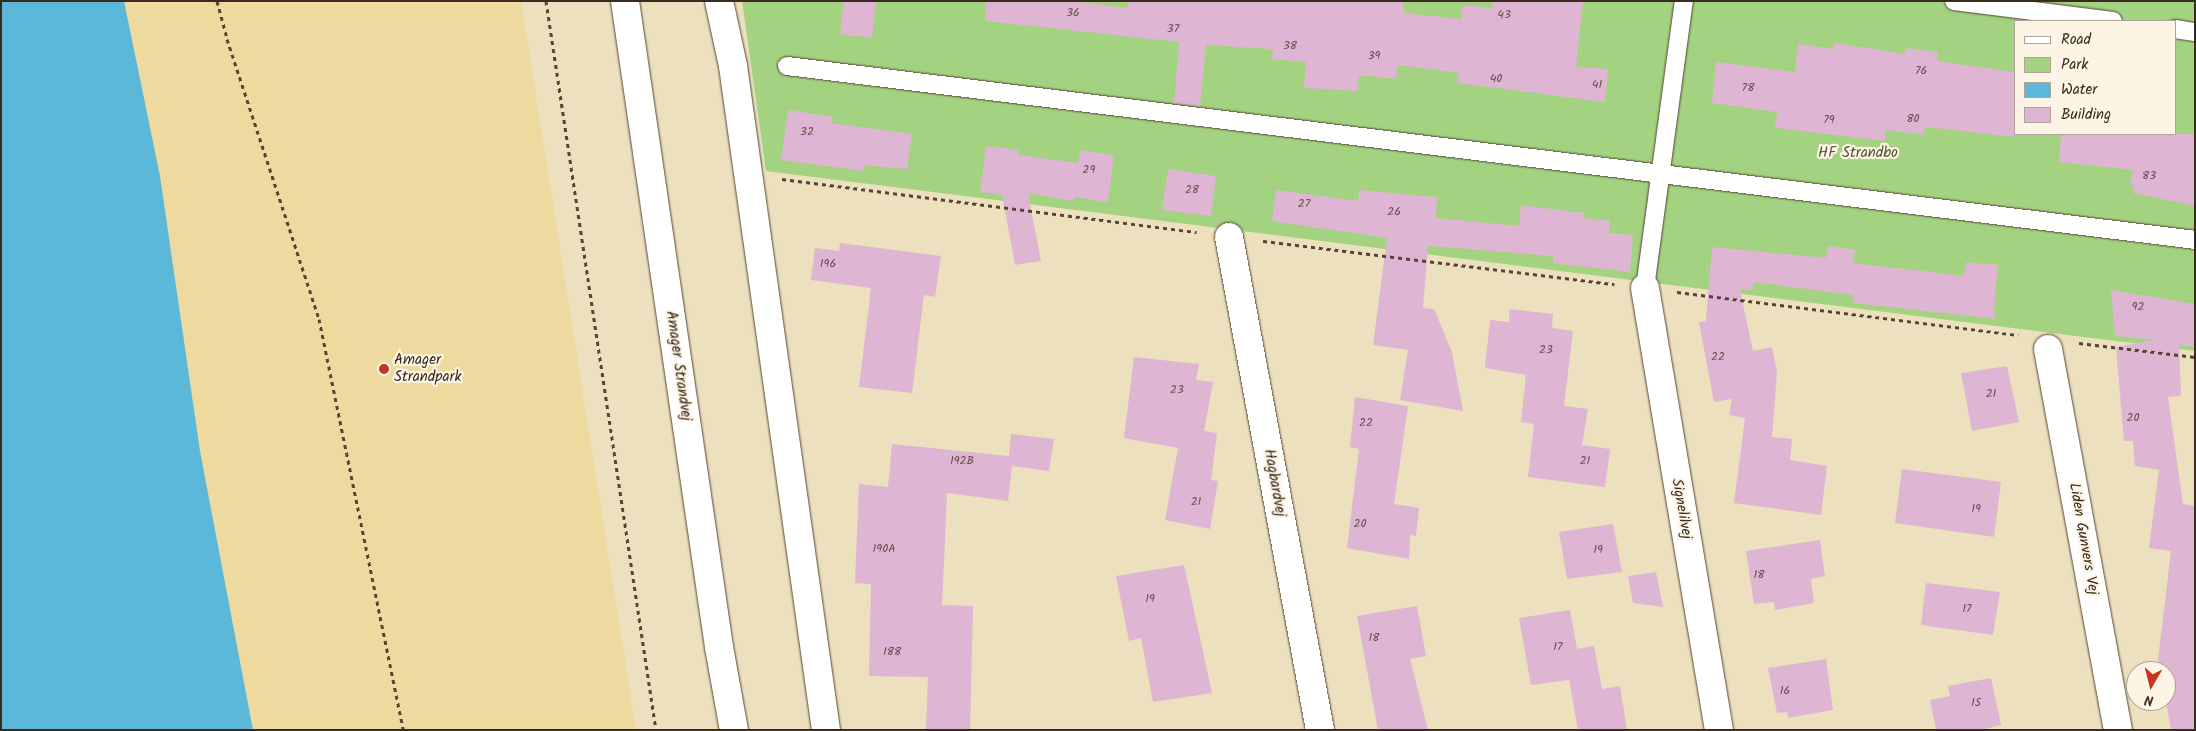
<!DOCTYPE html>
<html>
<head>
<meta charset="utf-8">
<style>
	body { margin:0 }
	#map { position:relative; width:2196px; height:731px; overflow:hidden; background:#ece0be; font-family:Kalam,sans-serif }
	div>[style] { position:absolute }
	.green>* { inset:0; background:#a3d381 }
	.sand>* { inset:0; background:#eeda9e }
	.water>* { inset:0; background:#5bb8d9 }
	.building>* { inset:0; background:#deb5d2 }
	.path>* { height:3px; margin-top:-1.5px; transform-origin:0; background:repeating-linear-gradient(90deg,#564536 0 4px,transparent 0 8px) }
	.roads { filter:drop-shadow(0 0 1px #564536) drop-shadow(0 0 1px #564536) }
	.service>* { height:18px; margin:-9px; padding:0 9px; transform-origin:9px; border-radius:9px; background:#fff }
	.minor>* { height:28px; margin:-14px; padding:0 14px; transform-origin:14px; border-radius:14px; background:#fff }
	.tertiary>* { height:28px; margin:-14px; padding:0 14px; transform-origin:14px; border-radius:14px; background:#fff }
	.dots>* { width:14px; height:14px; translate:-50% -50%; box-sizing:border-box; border:2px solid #fcf5e5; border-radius:50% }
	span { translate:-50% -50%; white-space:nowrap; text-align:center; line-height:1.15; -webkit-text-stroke:4.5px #fcf5e5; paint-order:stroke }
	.number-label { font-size:12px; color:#644d4b }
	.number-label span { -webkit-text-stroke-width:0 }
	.park-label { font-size:15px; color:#555437 }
	.poi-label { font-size:15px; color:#3b2a1e }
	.left { translate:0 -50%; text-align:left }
	.street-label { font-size:15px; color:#3b2a1e }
	.frame { position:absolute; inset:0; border:2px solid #3b2a1e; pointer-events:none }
	.legend { position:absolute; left:2014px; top:20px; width:162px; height:115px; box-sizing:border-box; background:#fcf5e5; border:1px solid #afa495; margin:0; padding:6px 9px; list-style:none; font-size:15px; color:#3b2a1e }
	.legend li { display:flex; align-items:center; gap:10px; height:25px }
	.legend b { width:25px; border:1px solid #afa495 }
	.north { position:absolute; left:2126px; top:661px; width:50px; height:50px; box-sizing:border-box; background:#fcf5e5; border:1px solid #afa495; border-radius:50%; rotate:188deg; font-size:14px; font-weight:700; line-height:20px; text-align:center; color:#3b2a1e }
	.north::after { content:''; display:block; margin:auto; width:18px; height:22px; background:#c8321e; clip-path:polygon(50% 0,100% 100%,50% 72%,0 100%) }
</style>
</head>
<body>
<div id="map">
	<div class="green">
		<div style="clip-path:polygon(evenodd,742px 1px,2195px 1px,2195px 351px,766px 171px,742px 1px,2015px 21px,2175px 21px,2175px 134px,2015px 134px,2015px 21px)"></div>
	</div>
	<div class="sand">
		<div style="clip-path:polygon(124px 1px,521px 1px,636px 730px,253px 730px,200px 451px,160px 176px)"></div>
	</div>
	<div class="water">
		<div style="clip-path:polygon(1px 1px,124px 1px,160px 176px,200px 451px,253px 730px,1px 730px)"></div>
	</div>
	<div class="building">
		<div style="clip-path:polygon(844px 1px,876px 1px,872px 38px,840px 34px)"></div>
		<div style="clip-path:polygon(986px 1px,1072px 1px,1127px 8px,1128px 1px,1402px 1px,1404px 13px,1461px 19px,1463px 5px,1492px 8px,1493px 1px,1583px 1px,1576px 67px,1608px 69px,1605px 102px,1457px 83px,1459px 73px,1398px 65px,1396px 79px,1359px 75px,1357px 91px,1304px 88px,1306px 62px,1272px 59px,1273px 49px,1206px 45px,1200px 106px,1174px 103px,1179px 42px,985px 21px)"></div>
		<div style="clip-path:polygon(1834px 43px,1905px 54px,1905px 48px,1938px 52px,1937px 61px,2015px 72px,2015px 137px,1925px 127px,1924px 135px,1886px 130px,1885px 141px,1775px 128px,1777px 112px,1712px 103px,1716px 62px,1795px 72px,1798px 44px,1833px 49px)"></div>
		<div style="clip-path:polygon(788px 110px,833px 117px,832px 123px,912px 134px,907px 169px,863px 165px,863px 171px,781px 160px)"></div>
		<div style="clip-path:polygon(2061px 134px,2195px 134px,2195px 206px,2133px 193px,2134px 186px,2130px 185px,2133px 170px,2059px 162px)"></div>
		<div style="clip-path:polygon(986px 146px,1019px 150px,1018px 155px,1078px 163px,1080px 150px,1114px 155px,1108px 202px,1075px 197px,1074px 201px,1028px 193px,1041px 261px,1015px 265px,1002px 195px,980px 192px)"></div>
		<div style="clip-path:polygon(1168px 169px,1216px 176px,1211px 216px,1162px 210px)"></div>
		<div style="clip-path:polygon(1276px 190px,1358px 201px,1359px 190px,1437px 197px,1436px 218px,1519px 226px,1521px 205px,1584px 213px,1584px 218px,1610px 221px,1609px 233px,1633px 235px,1630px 272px,1553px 263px,1553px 256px,1428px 246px,1423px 308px,1434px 309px,1452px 352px,1463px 411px,1400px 400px,1408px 350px,1373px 345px,1387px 238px,1272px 221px)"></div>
		<div style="clip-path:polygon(840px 243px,941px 256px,935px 297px,924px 295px,912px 393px,859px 387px,871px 288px,811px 280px,815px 248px,839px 251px)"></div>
		<div style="clip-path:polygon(1828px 246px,1855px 250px,1853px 263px,1964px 276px,1966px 262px,1998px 265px,1994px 308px,1996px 319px,1853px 303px,1854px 295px,1753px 282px,1753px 290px,1740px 290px,1753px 351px,1772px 347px,1777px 372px,1772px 437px,1792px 439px,1790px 460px,1827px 466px,1821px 515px,1734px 503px,1745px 418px,1729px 415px,1732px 399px,1714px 402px,1699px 322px,1706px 321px,1712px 247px,1826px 258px)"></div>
		<div style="clip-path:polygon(2111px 290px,2195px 304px,2195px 347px,2179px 345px,2181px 396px,2168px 397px,2183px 504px,2195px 506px,2195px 730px,2171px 730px,2166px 701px,2166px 671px,2160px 671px,2158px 660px,2171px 551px,2149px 548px,2159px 470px,2135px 466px,2133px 441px,2124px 441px,2116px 347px,2154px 340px,2115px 336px)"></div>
		<div style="clip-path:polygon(1510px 309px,1553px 314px,1552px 328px,1573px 331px,1564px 406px,1588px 409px,1582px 445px,1610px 449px,1605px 487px,1528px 477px,1534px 424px,1521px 422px,1526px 375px,1485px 368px,1490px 320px,1509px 322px)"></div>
		<div style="clip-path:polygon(1134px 357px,1199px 364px,1196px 380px,1213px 382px,1204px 431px,1217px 433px,1211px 480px,1218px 481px,1210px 529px,1165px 520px,1178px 448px,1124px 438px)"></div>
		<div style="clip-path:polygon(2007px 366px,2019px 422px,1972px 431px,1961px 373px)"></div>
		<div style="clip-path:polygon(1355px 397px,1408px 406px,1394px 504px,1419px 508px,1416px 536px,1410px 535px,1409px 559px,1347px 548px,1359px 449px,1350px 447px)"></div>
		<div style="clip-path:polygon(1011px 434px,1054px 439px,1049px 471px,1012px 466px,1008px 501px,947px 493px,942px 605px,973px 606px,970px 730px,926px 730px,928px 677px,869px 676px,871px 584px,855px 583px,859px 484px,888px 487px,892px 444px,1009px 456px)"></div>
		<div style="clip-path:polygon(1902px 469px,2001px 482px,1994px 537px,1895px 523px)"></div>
		<div style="clip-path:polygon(1613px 524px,1622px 572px,1567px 579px,1559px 532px)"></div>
		<div style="clip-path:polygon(1820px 540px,1825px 576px,1811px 579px,1814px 603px,1775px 610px,1774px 602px,1754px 604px,1746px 551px)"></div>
		<div style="clip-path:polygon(1184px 565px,1212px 693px,1153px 702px,1141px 638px,1129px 641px,1116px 576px)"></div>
		<div style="clip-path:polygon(1656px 572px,1663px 607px,1633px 603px,1628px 576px)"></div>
		<div style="clip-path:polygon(1926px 583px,2000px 592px,1993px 635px,1921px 625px)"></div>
		<div style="clip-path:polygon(1417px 606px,1426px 656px,1410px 659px,1428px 730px,1378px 730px,1357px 616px)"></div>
		<div style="clip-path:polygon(1570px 610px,1577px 649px,1594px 646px,1602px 689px,1620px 686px,1627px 730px,1578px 730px,1569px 680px,1531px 685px,1519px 618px)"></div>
		<div style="clip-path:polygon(1826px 659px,1833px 710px,1788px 718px,1787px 712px,1777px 713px,1768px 668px)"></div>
		<div style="clip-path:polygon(1991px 678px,2001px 725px,1981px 730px,1936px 730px,1930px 700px,1950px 696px,1948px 686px)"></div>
	</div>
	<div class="path">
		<div style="left:217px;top:1px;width:39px;rotate:75deg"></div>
		<div style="left:227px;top:39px;width:295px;rotate:71.8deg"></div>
		<div style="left:319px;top:319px;width:419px;rotate:78.4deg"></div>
		<div style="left:546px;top:1px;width:737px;rotate:81.42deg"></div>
		<div style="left:782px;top:179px;width:418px;rotate:7.3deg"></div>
		<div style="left:1263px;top:241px;width:354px;rotate:7deg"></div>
		<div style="left:1677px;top:292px;width:344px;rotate:7.2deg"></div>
		<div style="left:2079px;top:343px;width:117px;rotate:6.9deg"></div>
	</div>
	<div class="roads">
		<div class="service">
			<div style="left:1954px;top:1px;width:160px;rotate:7.2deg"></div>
			<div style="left:2175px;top:29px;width:20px;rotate:9deg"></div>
			<div style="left:787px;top:66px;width:1419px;rotate:7.04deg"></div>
			<div style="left:1645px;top:288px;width:290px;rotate:-82.3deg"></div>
		</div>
		<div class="minor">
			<div style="left:719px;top:1px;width:66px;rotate:77.8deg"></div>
			<div style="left:733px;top:66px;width:670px;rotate:82.03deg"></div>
			<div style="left:1229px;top:237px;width:501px;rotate:79.54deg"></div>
			<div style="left:1645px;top:288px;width:448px;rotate:80.5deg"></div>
			<div style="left:2048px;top:349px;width:387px;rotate:79.6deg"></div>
		</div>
		<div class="tertiary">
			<div style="left:625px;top:1px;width:653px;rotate:81.72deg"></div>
			<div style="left:719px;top:647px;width:84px;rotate:79.8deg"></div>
		</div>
	</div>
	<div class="dots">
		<div style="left:384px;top:369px;background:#c8321e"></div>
	</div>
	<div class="number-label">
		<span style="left:1073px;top:13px">36</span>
		<span style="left:1504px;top:15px">43</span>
		<span style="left:1173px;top:29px">37</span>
		<span style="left:1290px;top:46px">38</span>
		<span style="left:1374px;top:56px">39</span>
		<span style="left:1921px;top:71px">76</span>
		<span style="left:1496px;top:79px">40</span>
		<span style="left:1597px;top:85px">41</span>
		<span style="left:1748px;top:88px">78</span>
		<span style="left:1913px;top:119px">80</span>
		<span style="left:1829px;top:120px">79</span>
		<span style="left:807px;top:132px">32</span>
		<span style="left:1089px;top:170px">29</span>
		<span style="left:2149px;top:176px">83</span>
		<span style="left:1192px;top:190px">28</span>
		<span style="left:1304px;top:204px">27</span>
		<span style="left:1394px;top:212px">26</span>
		<span style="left:828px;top:264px">196</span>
		<span style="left:2138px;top:307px">92</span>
		<span style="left:1546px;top:350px">23</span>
		<span style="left:1718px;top:357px">22</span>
		<span style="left:1177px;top:390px">23</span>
		<span style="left:1991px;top:394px">21</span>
		<span style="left:2133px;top:418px">20</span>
		<span style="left:1366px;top:423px">22</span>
		<span style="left:962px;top:461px">192B</span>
		<span style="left:1585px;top:461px">21</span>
		<span style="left:1196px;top:502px">21</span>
		<span style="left:1976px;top:509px">19</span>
		<span style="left:1360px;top:524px">20</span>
		<span style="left:884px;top:549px">190A</span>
		<span style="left:1598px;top:550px">19</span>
		<span style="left:1759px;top:575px">18</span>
		<span style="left:1150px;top:599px">19</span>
		<span style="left:1967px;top:609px">17</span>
		<span style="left:1374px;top:638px">18</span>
		<span style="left:1558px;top:647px">17</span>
		<span style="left:892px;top:652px">188</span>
		<span style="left:1785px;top:691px">16</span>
		<span style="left:1976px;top:703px">15</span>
	</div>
	<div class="park-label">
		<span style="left:1858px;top:154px">HF Strandbo</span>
	</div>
	<div class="poi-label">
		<span class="left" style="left:394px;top:369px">Amager<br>Strandpark</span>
	</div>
	<div class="street-label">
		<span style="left:678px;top:366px;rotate:82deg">Amager Strandvej</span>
		<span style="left:1274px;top:483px;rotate:80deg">Hagbardvej</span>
		<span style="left:1681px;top:509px;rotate:80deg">Signelilvej</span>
		<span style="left:2083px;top:539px;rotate:80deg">Liden Gunvers Vej</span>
	</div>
	<div class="frame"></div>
	<ul class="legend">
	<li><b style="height:6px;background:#fff"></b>Road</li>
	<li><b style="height:14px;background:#a3d381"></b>Park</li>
	<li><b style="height:14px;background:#5bb8d9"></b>Water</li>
	<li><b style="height:14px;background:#deb5d2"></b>Building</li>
	</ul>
	<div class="north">N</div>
</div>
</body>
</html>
